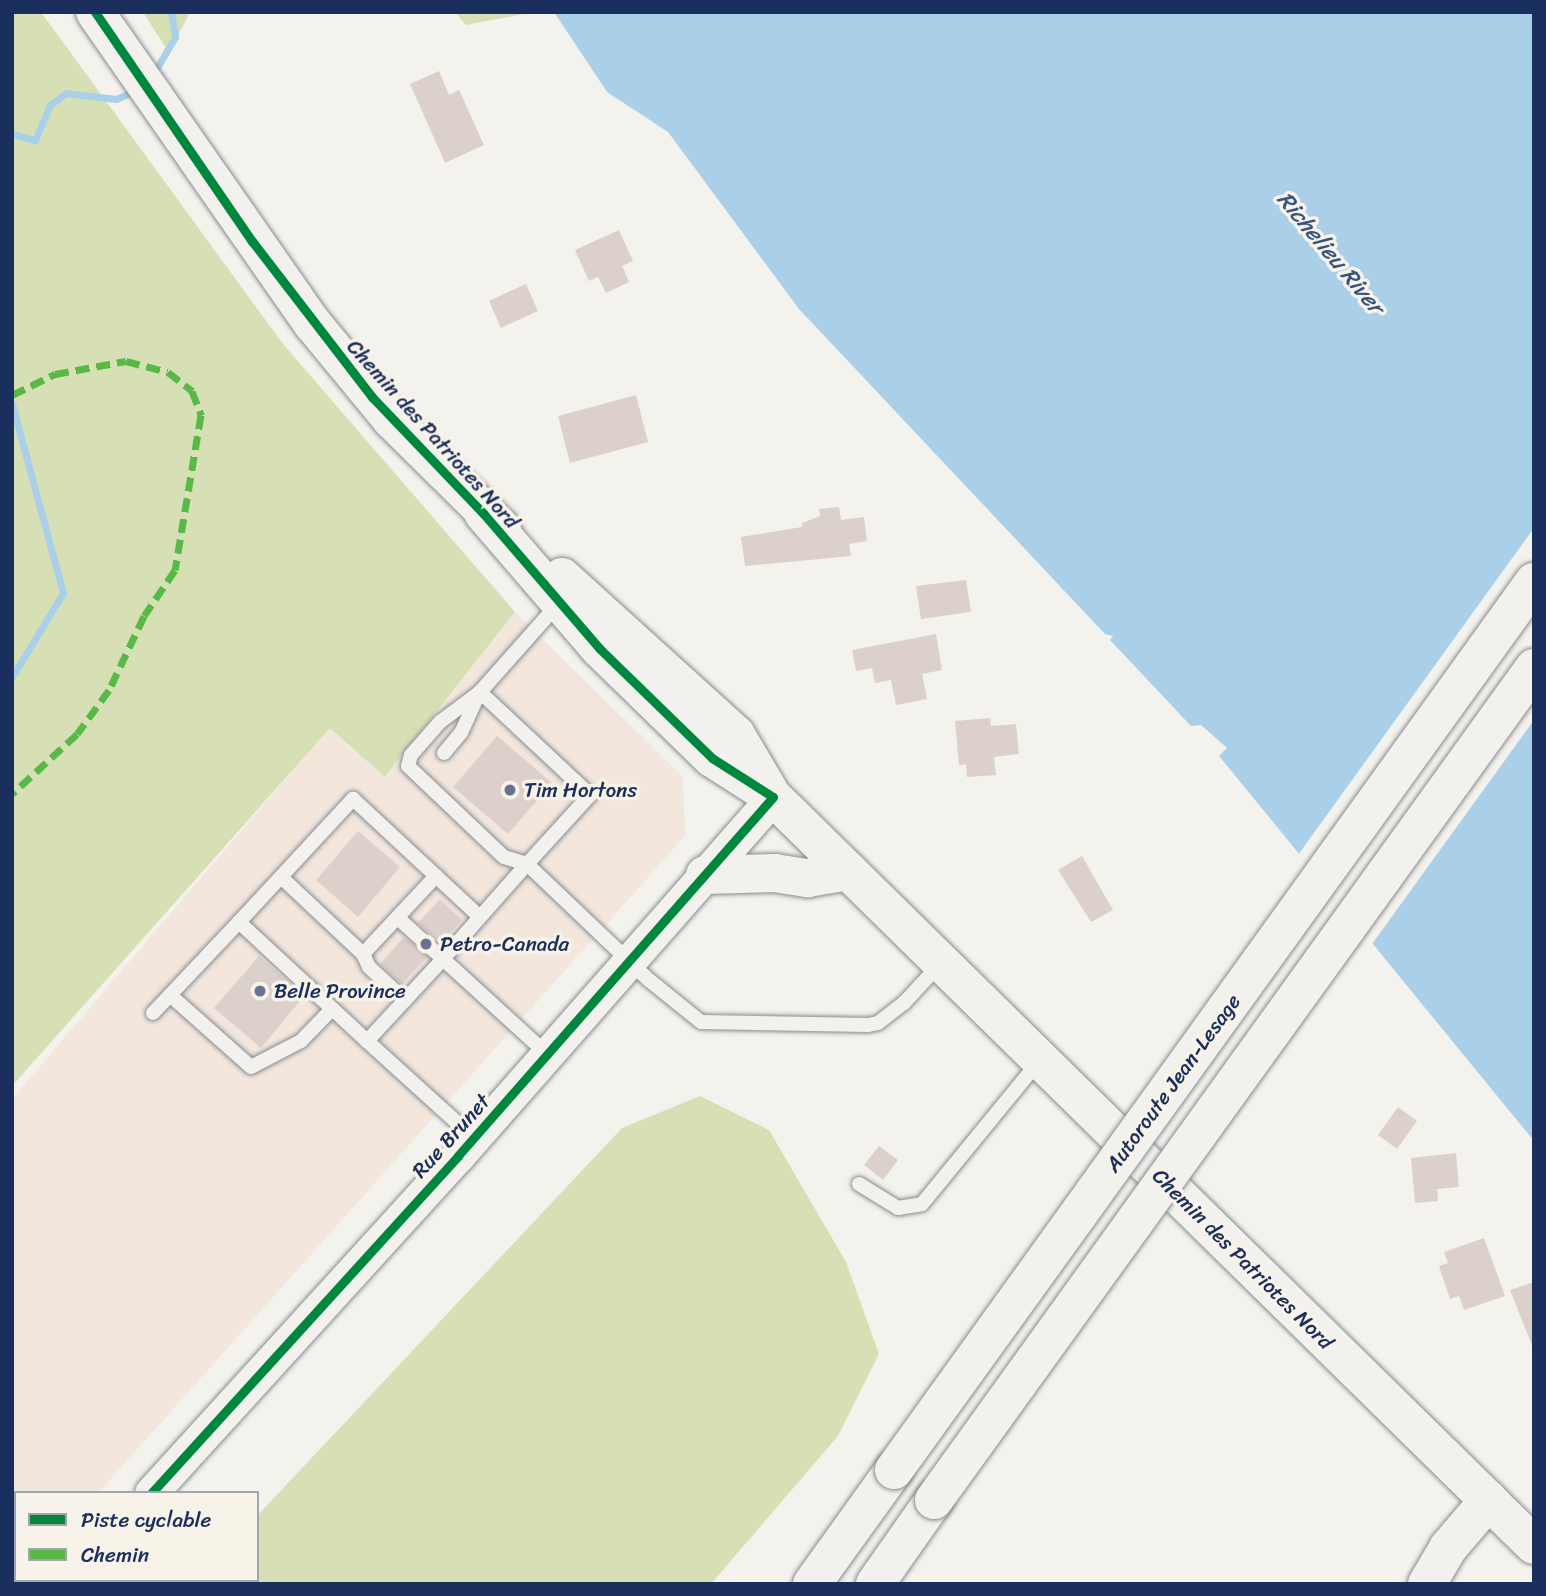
<!DOCTYPE html>
<html>
<head>
<meta charset="utf-8">
<style>
	body { margin:0 }
	#map { position:relative; width:1546px; height:1596px; overflow:hidden; background:#f4f2ec; font-family:Sriracha,sans-serif }
	div>[style] { position:absolute }
	.built>* { inset:0; background:#f2e6dd }
	.green>* { inset:0; background:#d7e0b5 }
	.water>* { inset:0; background:#aad0e9 }
	.pier>* { inset:0; background:#f4f2ec }
	.stream>* { height:7px; margin:-3.5px; padding:0 3.5px; transform-origin:3.5px; border-radius:3.5px; background:#aad0e9 }
	.building>* { inset:0; background:#dcd0cb }
	.roads { filter:drop-shadow(0 0 2px #898c92) drop-shadow(0 0 2px #898c92) }
	.service>* { height:14px; margin:-7px; padding:0 7px; transform-origin:7px; border-radius:7px; background:#f2f1ed }
	.tertiary>* { height:33px; margin:-16.5px; padding:0 16.5px; transform-origin:16.5px; border-radius:16.5px; background:#f2f1ed }
	.primary>* { height:38px; margin:-19px; padding:0 19px; transform-origin:19px; border-radius:19px; background:#f2f1ed }
	.motorway>* { height:38px; margin:-19px; padding:0 19px; transform-origin:19px; border-radius:19px; background:#f2f1ed }
	.bridges { filter:drop-shadow(0 0 2px #898c92) drop-shadow(0 0 2px #898c92) }
	.motorway-bridge>* { height:38px; margin:-19px; padding:0 19px; transform-origin:19px; border-radius:19px; background:#f2f1ed }
	.quiet>* { height:7px; margin-top:-3.5px; transform-origin:0; background:repeating-linear-gradient(90deg,#58b947 0 14px,transparent 0 21px) }
	.cycleway>* { height:9px; margin:-4.5px; padding:0 4.5px; transform-origin:4.5px; border-radius:4.5px; background:#00873e }
	.dots>* { width:19px; height:19px; translate:-50% -50%; box-sizing:border-box; border:4px solid #f7f3e8; border-radius:50% }
	span { translate:-50% -50%; white-space:nowrap; text-align:center; line-height:1.15; -webkit-text-stroke:7px #f7f3e8; paint-order:stroke }
	.street-label { font-size:21px; color:#1b2f5e }
	.poi-label { font-size:21px; color:#1b2f5e }
	.left { translate:0 -50%; text-align:left }
	.water-label { font-size:23px; color:#375480; font-style:italic }
	.frame { position:absolute; inset:0; border:14px solid #1b2f5e; pointer-events:none }
	.legend { position:absolute; left:14px; top:1491px; width:245px; height:91px; box-sizing:border-box; background:#f7f3e8; border:2px solid #9fa5b1; margin:0; padding:9px 12px; list-style:none; font-size:21px; color:#1b2f5e }
	.legend li { display:flex; align-items:center; gap:14px; height:35px }
	.legend b { width:35px; border:2px solid #9fa5b1 }
</style>
</head>
<body>
<div id="map">
	<div class="built">
		<div style="clip-path:polygon(515px 612px,683px 777px,685px 836px,98px 1493px,16px 1493px,16px 1580px,20px 1580px,12px 1584px,12px 1099px,330px 727px,386px 777px)"></div>
	</div>
	<div class="green">
		<div style="clip-path:polygon(12px 12px,41px 12px,283px 344px,515px 612px,385px 777px,330px 728px,12px 1086px)"></div>
		<div style="clip-path:polygon(143px 12px,190px 12px,169px 53px)"></div>
		<div style="clip-path:polygon(455px 12px,534px 12px,466px 25px)"></div>
		<div style="clip-path:polygon(700px 1096px,769px 1130px,846px 1262px,879px 1354px,838px 1436px,711px 1584px,194px 1584px,257px 1580px,257px 1516px,622px 1128px)"></div>
	</div>
	<div class="water">
		<div style="clip-path:polygon(554px 12px,1534px 12px,1534px 1141px,1219px 756px,1227px 748px,1201px 725px,1191px 726px,1110px 640px,1113px 636px,1105px 634px,799px 309px,668px 132px,607px 92px)"></div>
	</div>
	<div class="pier">
		<div style="clip-path:polygon(1534px 528px,1534px 720px,1372px 944px,1298px 855px)"></div>
	</div>
	<div class="stream">
		<div style="left:152px;top:76px;width:45px;rotate:-59.5deg"></div>
		<div style="left:175px;top:37px;width:25px;rotate:-99deg"></div>
		<div style="left:12px;top:134px;width:24px;rotate:15deg"></div>
		<div style="left:35px;top:140px;width:38px;rotate:-67deg"></div>
		<div style="left:50px;top:105px;width:20px;rotate:-37deg"></div>
		<div style="left:66px;top:93px;width:50px;rotate:6.8deg"></div>
		<div style="left:116px;top:99px;width:21px;rotate:-23deg"></div>
		<div style="left:12px;top:404px;width:196px;rotate:74.9deg"></div>
		<div style="left:63px;top:593px;width:98px;rotate:121.3deg"></div>
	</div>
	<div class="building">
		<div style="clip-path:polygon(439px 71px,449px 95px,459px 90px,484px 145px,445px 163px,410px 84px)"></div>
		<div style="clip-path:polygon(619px 230px,633px 261px,622px 266px,629px 282px,606px 293px,598px 277px,589px 281px,575px 250px)"></div>
		<div style="clip-path:polygon(526px 284px,538px 311px,501px 328px,489px 301px)"></div>
		<div style="clip-path:polygon(636px 395px,648px 442px,570px 463px,558px 416px)"></div>
		<div style="clip-path:polygon(839px 507px,841px 520px,864px 517px,867px 541px,849px 544px,851px 556px,745px 566px,741px 537px,802px 527px,802px 523px,820px 516px,819px 509px)"></div>
		<div style="clip-path:polygon(966px 580px,971px 612px,921px 619px,916px 586px)"></div>
		<div style="clip-path:polygon(936px 634px,942px 670px,922px 674px,927px 699px,896px 705px,891px 680px,875px 683px,872px 668px,856px 671px,852px 650px)"></div>
		<div style="clip-path:polygon(990px 718px,991px 726px,1016px 724px,1019px 754px,994px 757px,996px 775px,967px 777px,966px 764px,959px 765px,955px 721px)"></div>
		<div style="clip-path:polygon(497px 736px,552px 783px,508px 834px,453px 787px)"></div>
		<div style="clip-path:polygon(358px 831px,400px 867px,358px 917px,316px 880px)"></div>
		<div style="clip-path:polygon(1082px 856px,1113px 910px,1091px 922px,1058px 870px)"></div>
		<div style="clip-path:polygon(440px 899px,462px 920px,440px 943px,418px 923px)"></div>
		<div style="clip-path:polygon(404px 937px,427px 957px,402px 984px,380px 964px)"></div>
		<div style="clip-path:polygon(259px 956px,304px 996px,261px 1048px,214px 1008px)"></div>
		<div style="clip-path:polygon(1398px 1107px,1417px 1121px,1397px 1149px,1378px 1135px)"></div>
		<div style="clip-path:polygon(879px 1146px,898px 1160px,883px 1180px,864px 1165px)"></div>
		<div style="clip-path:polygon(1456px 1153px,1459px 1187px,1437px 1189px,1438px 1201px,1415px 1203px,1411px 1158px)"></div>
		<div style="clip-path:polygon(1484px 1238px,1505px 1296px,1464px 1310px,1459px 1296px,1450px 1299px,1439px 1266px,1448px 1263px,1444px 1252px)"></div>
		<div style="clip-path:polygon(1534px 1282px,1534px 1348px,1533px 1348px,1510px 1290px)"></div>
	</div>
	<div class="roads">
		<div class="service">
			<div style="left:559px;top:603px;width:119px;rotate:131.6deg"></div>
			<div style="left:480px;top:692px;width:151px;rotate:43.1deg"></div>
			<div style="left:590px;top:795px;width:93px;rotate:132.4deg"></div>
			<div style="left:527px;top:864px;width:168px;rotate:43.6deg"></div>
			<div style="left:649px;top:980px;width:67px;rotate:38.9deg"></div>
			<div style="left:701px;top:1022px;width:167px;rotate:1deg"></div>
			<div style="left:868px;top:1025px;width:10px;rotate:-11deg"></div>
			<div style="left:878px;top:1023px;width:33px;rotate:-38deg"></div>
			<div style="left:904px;top:1003px;width:53px;rotate:-47.3deg"></div>
			<div style="left:480px;top:692px;width:50px;rotate:143.1deg"></div>
			<div style="left:440px;top:722px;width:44px;rotate:131.3deg"></div>
			<div style="left:411px;top:755px;width:11px;rotate:105deg"></div>
			<div style="left:408px;top:766px;width:132px;rotate:43.5deg"></div>
			<div style="left:504px;top:857px;width:24px;rotate:17deg"></div>
			<div style="left:527px;top:864px;width:127px;rotate:131.5deg"></div>
			<div style="left:443px;top:959px;width:141px;rotate:42.4deg"></div>
			<div style="left:444px;top:753px;width:26px;rotate:-50deg"></div>
			<div style="left:461px;top:733px;width:44px;rotate:-65.8deg"></div>
			<div style="left:281px;top:877px;width:112px;rotate:43.2deg"></div>
			<div style="left:363px;top:954px;width:107px;rotate:-46.9deg"></div>
			<div style="left:398px;top:918px;width:61px;rotate:42.3deg"></div>
			<div style="left:443px;top:959px;width:112px;rotate:132.8deg"></div>
			<div style="left:367px;top:1041px;width:144px;rotate:42.2deg"></div>
			<div style="left:363px;top:954px;width:14px;rotate:65deg"></div>
			<div style="left:369px;top:967px;width:49px;rotate:42.5deg"></div>
			<div style="left:170px;top:995px;width:108px;rotate:41.6deg"></div>
			<div style="left:251px;top:1067px;width:56px;rotate:-27.5deg"></div>
			<div style="left:301px;top:1041px;width:45px;rotate:-45.9deg"></div>
			<div style="left:153px;top:1013px;width:125px;rotate:-46.6deg"></div>
			<div style="left:367px;top:1041px;width:175px;rotate:-137.1deg"></div>
			<div style="left:239px;top:922px;width:168px;rotate:-47.2deg"></div>
			<div style="left:353px;top:799px;width:172px;rotate:42.9deg"></div>
			<div style="left:859px;top:1184px;width:46px;rotate:31.6deg"></div>
			<div style="left:898px;top:1208px;width:24px;rotate:-9deg"></div>
			<div style="left:922px;top:1204px;width:186px;rotate:-50.7deg"></div>
		</div>
		<div class="tertiary">
			<div style="left:151px;top:1493px;width:456px;rotate:-47.7deg"></div>
			<div style="left:458px;top:1156px;width:478px;rotate:-48.7deg"></div>
			<div style="left:68px;top:1584px;width:6px;rotate:-45deg"></div>
		</div>
		<div class="primary">
			<div style="left:95px;top:12px;width:381px;rotate:55.1deg"></div>
			<div style="left:313px;top:324px;width:123px;rotate:50.6deg"></div>
			<div style="left:391px;top:419px;width:156px;rotate:44.7deg"></div>
			<div style="left:483px;top:513px;width:179px;rotate:49.3deg"></div>
			<div style="left:600px;top:649px;width:156px;rotate:44.2deg"></div>
			<div style="left:712px;top:758px;width:72px;rotate:32.6deg"></div>
			<div style="left:773px;top:797px;width:1067px;rotate:44.51deg"></div>
			<div style="left:562px;top:577px;width:235px;rotate:42.2deg"></div>
			<div style="left:736px;top:735px;width:65px;rotate:59.5deg"></div>
			<div style="left:705px;top:875px;width:70px;rotate:-1.6deg"></div>
			<div style="left:775px;top:873px;width:33px;rotate:9deg"></div>
			<div style="left:808px;top:878px;width:41px;rotate:-9.9deg"></div>
		</div>
		<div class="motorway">
			<div style="left:812px;top:1584px;width:140px;rotate:-54.3deg"></div>
			<div style="left:875px;top:1584px;width:103px;rotate:-54.9deg"></div>
			<div style="left:1427px;top:1584px;width:42px;rotate:-59.7deg"></div>
			<div style="left:1448px;top:1548px;width:63px;rotate:-49.5deg"></div>
		</div>
	</div>
	<div class="bridges">
		<div class="motorway-bridge">
			<div style="left:894px;top:1470px;width:1095px;rotate:-54.22deg"></div>
			<div style="left:934px;top:1500px;width:1026px;rotate:-54.2deg"></div>
		</div>
	</div>
	<div class="quiet">
		<div style="left:12px;top:395px;width:48px;rotate:-26deg"></div>
		<div style="left:55px;top:374px;width:72px;rotate:-10.4deg"></div>
		<div style="left:126px;top:361px;width:43px;rotate:14.7deg"></div>
		<div style="left:168px;top:372px;width:31px;rotate:38deg"></div>
		<div style="left:192px;top:391px;width:26px;rotate:69deg"></div>
		<div style="left:201px;top:415px;width:157px;rotate:99.5deg"></div>
		<div style="left:175px;top:570px;width:55px;rotate:124deg"></div>
		<div style="left:144px;top:616px;width:82px;rotate:115.3deg"></div>
		<div style="left:109px;top:690px;width:54px;rotate:126deg"></div>
		<div style="left:77px;top:734px;width:88px;rotate:137.3deg"></div>
	</div>
	<div class="cycleway">
		<div style="left:95px;top:12px;width:278px;rotate:55.6deg"></div>
		<div style="left:252px;top:241px;width:197px;rotate:52.4deg"></div>
		<div style="left:372px;top:397px;width:161px;rotate:46.3deg"></div>
		<div style="left:483px;top:513px;width:179px;rotate:49.3deg"></div>
		<div style="left:600px;top:649px;width:156px;rotate:44.2deg"></div>
		<div style="left:712px;top:758px;width:72px;rotate:32.6deg"></div>
		<div style="left:773px;top:797px;width:478px;rotate:131.3deg"></div>
		<div style="left:458px;top:1156px;width:456px;rotate:132.3deg"></div>
	</div>
	<div class="dots">
		<div style="left:510px;top:790px;background:#677390"></div>
		<div style="left:426px;top:944px;background:#677390"></div>
		<div style="left:260px;top:991px;background:#677390"></div>
	</div>
	<div class="street-label">
		<span style="left:433px;top:434px;rotate:48deg">Chemin des Patriotes Nord</span>
		<span style="left:1173px;top:1083px;rotate:-54deg">Autoroute Jean-Lesage</span>
		<span style="left:451px;top:1136px;rotate:-48deg">Rue Brunet</span>
		<span style="left:1243px;top:1259px;rotate:45deg">Chemin des Patriotes Nord</span>
	</div>
	<div class="poi-label">
		<span class="left" style="left:524px;top:790px">Tim Hortons</span>
		<span class="left" style="left:440px;top:944px">Petro-Canada</span>
		<span class="left" style="left:274px;top:991px">Belle Province</span>
	</div>
	<div class="water-label">
		<span style="left:1330px;top:253px;rotate:50deg">Richelieu River</span>
	</div>
	<div class="frame"></div>
	<ul class="legend">
	<li><b style="height:9px;background:#00873e"></b>Piste cyclable</li>
	<li><b style="height:9px;background:#58b947"></b>Chemin</li>
	</ul>
</div>
</body>
</html>
